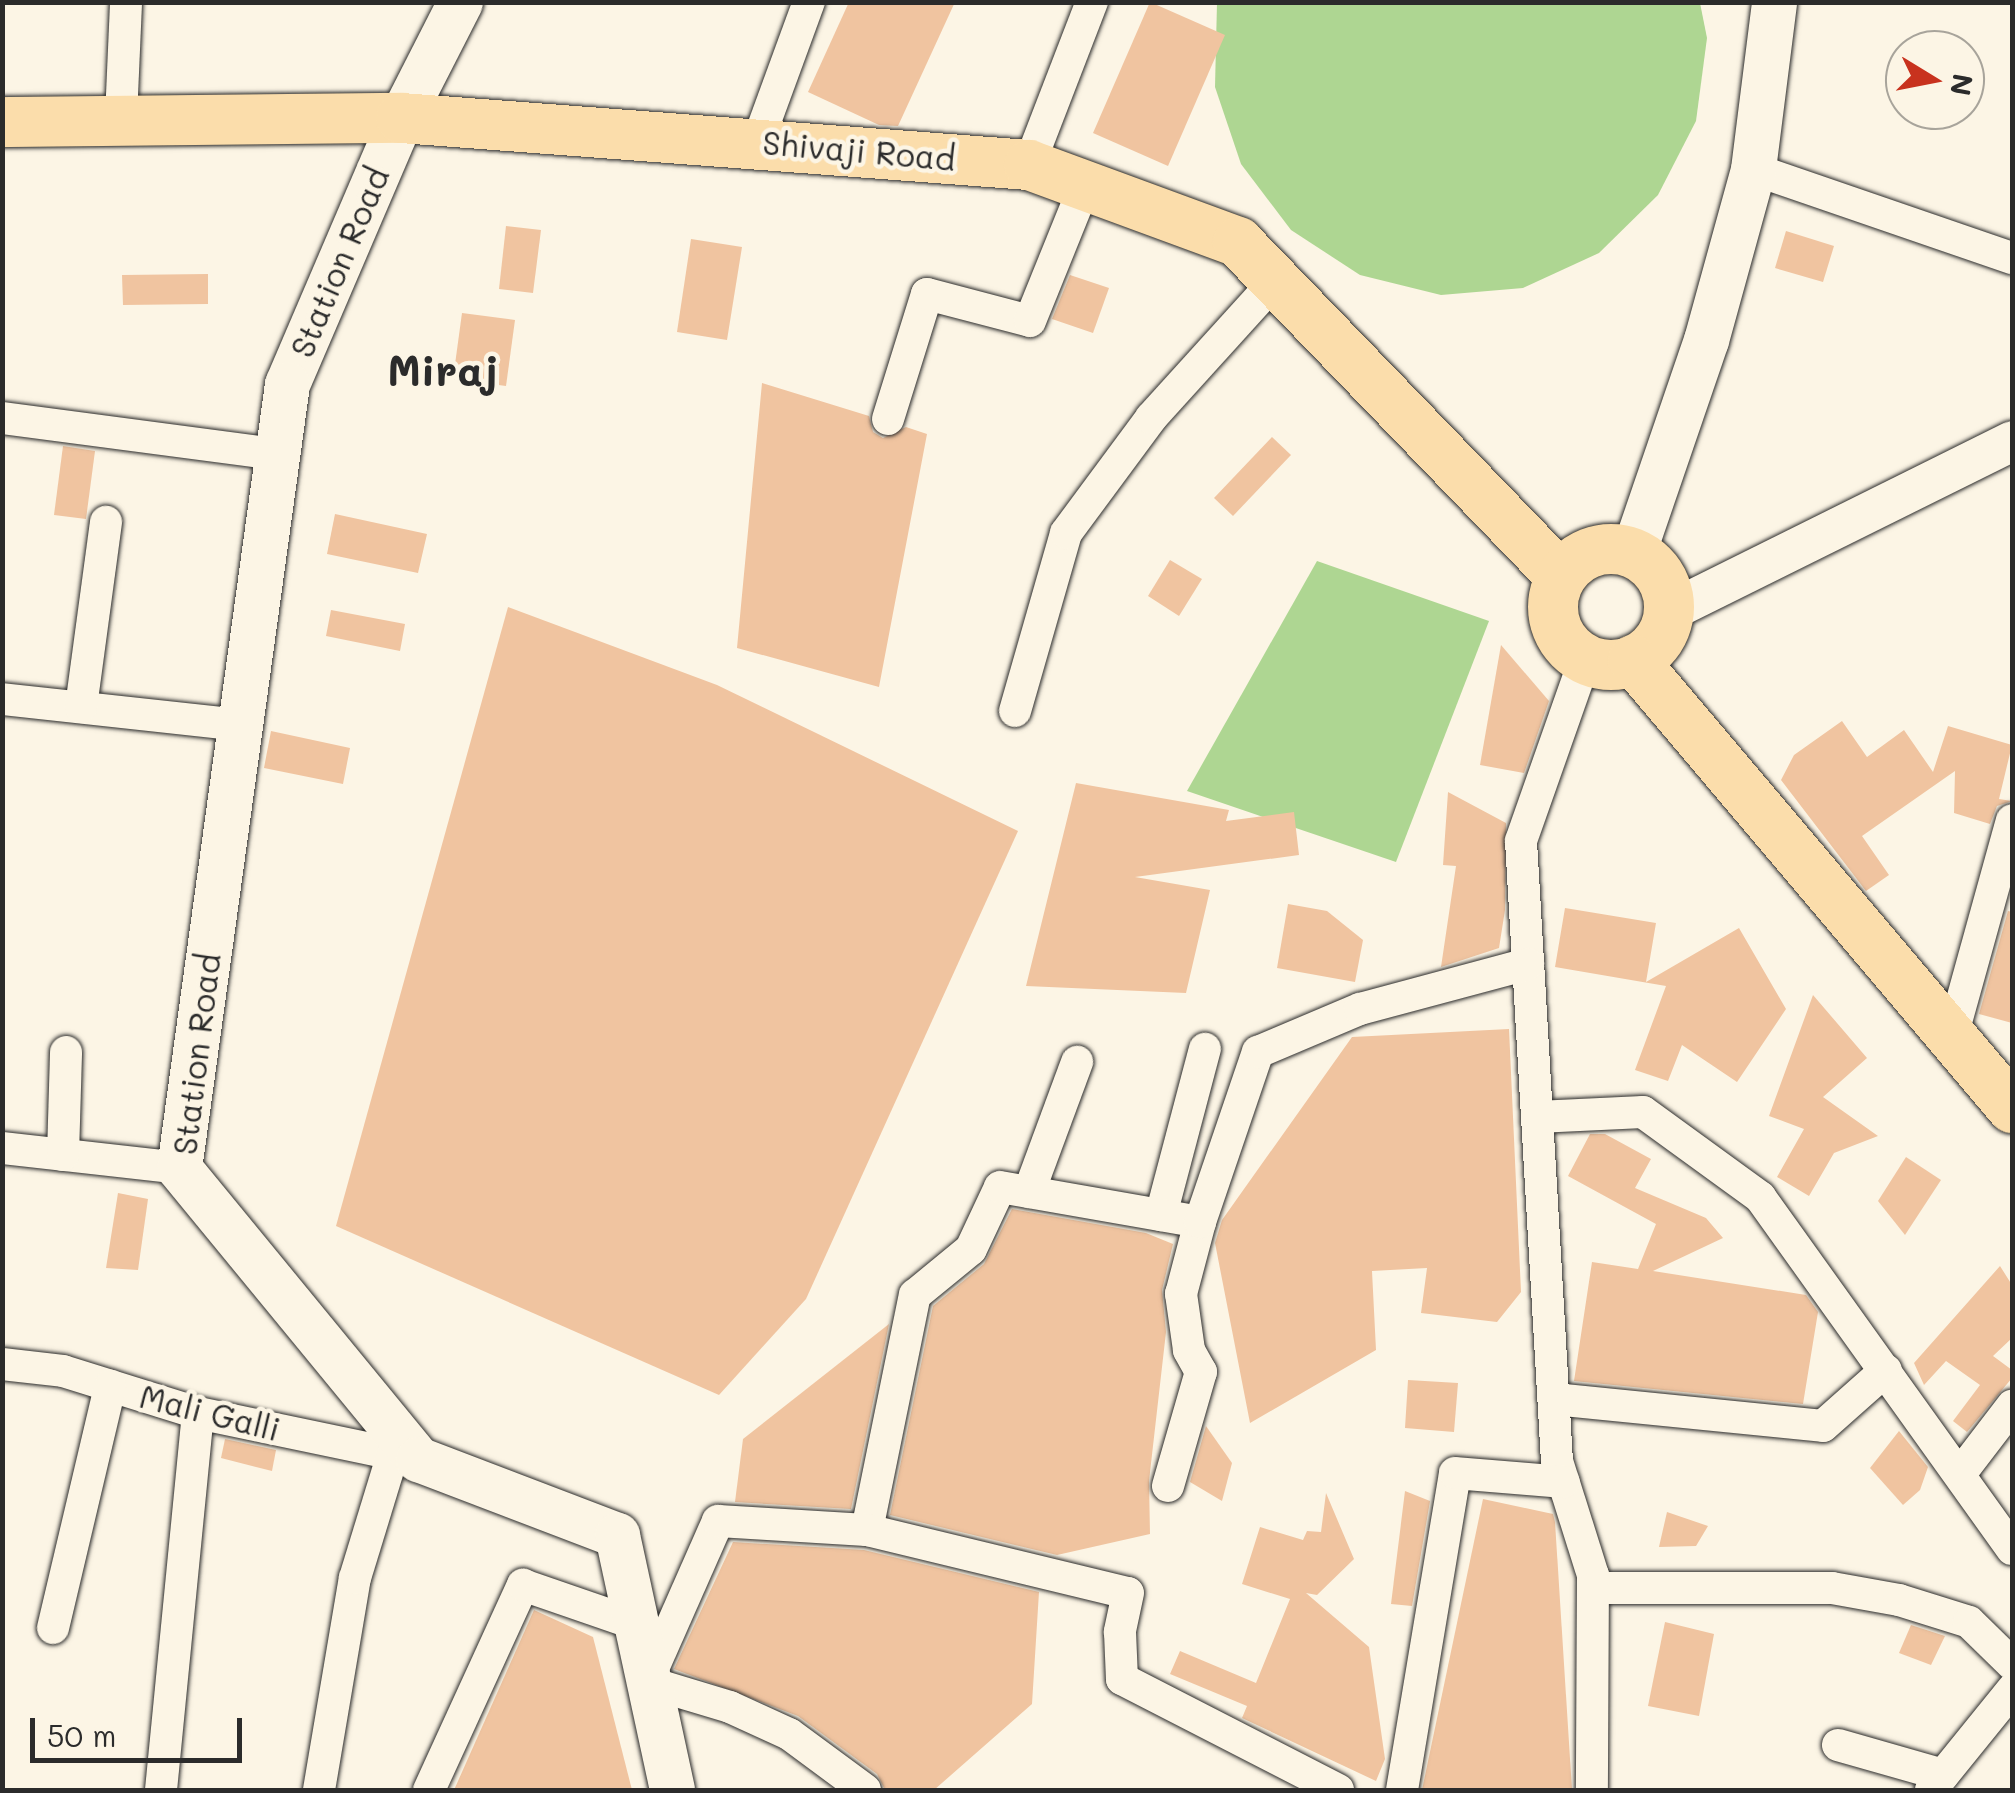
<!DOCTYPE html>
<html>
<head>
<meta charset="utf-8">
<style>
	body { margin:0 }
	#map { position:relative; width:2015px; height:1793px; overflow:hidden; background:#fcf5e5; font-family:Mali,sans-serif }
	div>[style] { position:absolute }
	.green>* { inset:0; background:#aed692 }
	.building>* { inset:0; background:#f0c4a0 }
	.roads { filter:drop-shadow(0 0 2px #2b2b2b) drop-shadow(0 0 2px #2b2b2b) }
	.minor>* { height:32px; margin:-16px; padding:0 16px; transform-origin:16px; border-radius:16px; background:#fcf5e5 }
	.tertiary>* { height:40px; margin:-20px; padding:0 20px; transform-origin:20px; border-radius:20px; background:#fcf5e5 }
	.secondary>* { height:45px; margin:-22.5px; padding:0 22.5px; transform-origin:22.5px; border-radius:22.5px; background:#fcf5e5 }
	.primary>* { height:50px; margin:-25px; padding:0 25px; transform-origin:25px; border-radius:25px; background:#fbddab }
	.primary>.ring { margin:-25px; padding:0; box-sizing:content-box; background:none; border:50px solid #fbddab; border-radius:50% }
	span { translate:-50% -50%; white-space:nowrap; text-align:center; line-height:1.15; -webkit-text-stroke:9px #fcf5e5; paint-order:stroke }
	.street-label { font-size:32px; color:#2b2b2b }
	.district-label { font-size:42px; color:#2b2b2b; font-weight:700 }
	.frame { position:absolute; inset:0; border:5px solid #2b2b2b; pointer-events:none }
	.north { position:absolute; left:1885px; top:30px; width:100px; height:100px; box-sizing:border-box; background:#fcf5e5; border:2px solid #a8a49b; border-radius:50%; rotate:100deg; font-size:28px; font-weight:700; line-height:40px; text-align:center; color:#2b2b2b }
	.north::after { content:''; display:block; margin:auto; width:35px; height:45px; background:#c8321e; clip-path:polygon(50% 0,100% 100%,50% 72%,0 100%) }
	.scale { position:absolute; left:30px; top:1718px; width:212px; height:45px; box-sizing:border-box; border:5px solid #2b2b2b; border-top:0; padding-left:12px; font-size:30px; line-height:35px; white-space:nowrap; color:#2b2b2b; -webkit-text-stroke:8px #fcf5e5; paint-order:stroke }
</style>
</head>
<body>
<div id="map">
	<div class="green">
		<div style="clip-path:polygon(1217px 3px,1700px 3px,1707px 38px,1696px 121px,1658px 195px,1599px 253px,1523px 288px,1441px 295px,1360px 275px,1291px 230px,1241px 164px,1215px 87px)"></div>
		<div style="clip-path:polygon(1317px 561px,1489px 621px,1396px 862px,1187px 791px)"></div>
	</div>
	<div class="building">
		<div style="clip-path:polygon(849px 2px,955px 2px,898px 126px,879px 125px,808px 92px)"></div>
		<div style="clip-path:polygon(1150px 2px,1225px 35px,1168px 166px,1093px 133px)"></div>
		<div style="clip-path:polygon(506px 226px,541px 230px,533px 293px,499px 289px)"></div>
		<div style="clip-path:polygon(1786px 231px,1834px 246px,1823px 282px,1775px 268px)"></div>
		<div style="clip-path:polygon(691px 239px,742px 247px,727px 340px,677px 332px)"></div>
		<div style="clip-path:polygon(208px 274px,208px 304px,123px 305px,122px 275px)"></div>
		<div style="clip-path:polygon(1070px 275px,1109px 288px,1093px 333px,1052px 319px)"></div>
		<div style="clip-path:polygon(462px 313px,515px 320px,506px 386px,453px 379px)"></div>
		<div style="clip-path:polygon(762px 383px,869px 416px,873px 432px,883px 438px,906px 427px,927px 434px,879px 687px,737px 648px)"></div>
		<div style="clip-path:polygon(1272px 437px,1291px 455px,1233px 516px,1214px 498px)"></div>
		<div style="clip-path:polygon(63px 446px,95px 451px,86px 519px,54px 515px)"></div>
		<div style="clip-path:polygon(335px 514px,427px 534px,418px 573px,327px 554px)"></div>
		<div style="clip-path:polygon(1170px 560px,1202px 579px,1179px 616px,1148px 596px)"></div>
		<div style="clip-path:polygon(508px 607px,717px 685px,1018px 831px,806px 1299px,719px 1395px,336px 1226px)"></div>
		<div style="clip-path:polygon(331px 610px,405px 624px,400px 651px,326px 636px)"></div>
		<div style="clip-path:polygon(1501px 645px,1549px 701px,1524px 773px,1480px 765px)"></div>
		<div style="clip-path:polygon(1842px 721px,1867px 757px,1904px 730px,1933px 772px,1948px 726px,2012px 745px,1999px 799px,2012px 801px,1997px 806px,1990px 824px,1954px 813px,1955px 771px,1862px 836px,1889px 875px,1866px 891px,1781px 780px,1794px 755px)"></div>
		<div style="clip-path:polygon(271px 731px,350px 748px,343px 784px,264px 768px)"></div>
		<div style="clip-path:polygon(1076px 783px,1229px 810px,1226px 821px,1294px 812px,1299px 855px,1135px 877px,1210px 890px,1186px 993px,1026px 986px)"></div>
		<div style="clip-path:polygon(1448px 792px,1506px 823px,1505px 910px,1499px 948px,1441px 967px,1456px 866px,1443px 865px)"></div>
		<div style="clip-path:polygon(1288px 904px,1327px 911px,1363px 940px,1355px 982px,1277px 968px)"></div>
		<div style="clip-path:polygon(1565px 908px,1656px 923px,1646px 982px,1739px 928px,1786px 1009px,1737px 1082px,1682px 1045px,1668px 1081px,1635px 1070px,1666px 986px,1555px 967px)"></div>
		<div style="clip-path:polygon(2008px 911px,2012px 912px,2012px 1023px,1979px 1014px)"></div>
		<div style="clip-path:polygon(1813px 995px,1867px 1058px,1823px 1097px,1878px 1136px,1834px 1153px,1809px 1196px,1777px 1177px,1804px 1129px,1769px 1116px)"></div>
		<div style="clip-path:polygon(1509px 1029px,1521px 1292px,1497px 1322px,1421px 1313px,1427px 1268px,1372px 1271px,1376px 1350px,1250px 1423px,1215px 1243px,1222px 1220px,1352px 1037px)"></div>
		<div style="clip-path:polygon(1590px 1134px,1605px 1134px,1651px 1159px,1635px 1188px,1706px 1218px,1723px 1238px,1653px 1271px,1806px 1295px,1818px 1312px,1803px 1404px,1574px 1381px,1592px 1262px,1638px 1269px,1656px 1224px,1568px 1176px)"></div>
		<div style="clip-path:polygon(1906px 1157px,1941px 1180px,1905px 1235px,1878px 1201px)"></div>
		<div style="clip-path:polygon(118px 1193px,148px 1199px,138px 1270px,106px 1268px)"></div>
		<div style="clip-path:polygon(1012px 1209px,1146px 1233px,1173px 1244px,1162px 1290px,1166px 1332px,1149px 1481px,1150px 1534px,1057px 1555px,890px 1515px,933px 1306px,984px 1264px)"></div>
		<div style="clip-path:polygon(2000px 1266px,2012px 1285px,2012px 1338px,1993px 1356px,2012px 1370px,2012px 1378px,1967px 1432px,1953px 1421px,1980px 1385px,1946px 1361px,1924px 1385px,1914px 1363px)"></div>
		<div style="clip-path:polygon(889px 1324px,851px 1509px,735px 1502px,743px 1439px)"></div>
		<div style="clip-path:polygon(1408px 1380px,1458px 1383px,1454px 1432px,1405px 1428px)"></div>
		<div style="clip-path:polygon(1206px 1426px,1232px 1463px,1222px 1501px,1190px 1482px)"></div>
		<div style="clip-path:polygon(1899px 1431px,1928px 1467px,1920px 1490px,1903px 1505px,1870px 1468px)"></div>
		<div style="clip-path:polygon(225px 1439px,276px 1450px,272px 1471px,221px 1458px)"></div>
		<div style="clip-path:polygon(1405px 1491px,1430px 1501px,1412px 1606px,1391px 1604px)"></div>
		<div style="clip-path:polygon(1326px 1493px,1354px 1559px,1317px 1595px,1306px 1593px,1369px 1647px,1385px 1759px,1376px 1781px,1242px 1718px,1247px 1706px,1170px 1674px,1180px 1651px,1256px 1683px,1290px 1599px,1242px 1584px,1260px 1527px,1303px 1540px,1307px 1531px,1321px 1532px)"></div>
		<div style="clip-path:polygon(1483px 1499px,1553px 1514px,1555px 1522px,1572px 1790px,1422px 1790px)"></div>
		<div style="clip-path:polygon(1667px 1512px,1708px 1526px,1696px 1546px,1659px 1547px)"></div>
		<div style="clip-path:polygon(733px 1542px,864px 1550px,1039px 1592px,1032px 1704px,934px 1790px,885px 1790px,877px 1774px,798px 1716px,674px 1669px)"></div>
		<div style="clip-path:polygon(534px 1610px,593px 1637px,632px 1790px,454px 1790px)"></div>
		<div style="clip-path:polygon(1665px 1622px,1714px 1634px,1699px 1716px,1648px 1706px)"></div>
		<div style="clip-path:polygon(1911px 1625px,1945px 1636px,1931px 1665px,1899px 1653px)"></div>
	</div>
	<div class="roads">
		<div class="minor">
			<div style="left:121px;top:118px;width:116px;rotate:-87.5deg"></div>
			<div style="left:758px;top:141px;width:148px;rotate:-69.9deg"></div>
			<div style="left:1029px;top:165px;width:175px;rotate:-68.9deg"></div>
			<div style="left:1753px;top:169px;width:274px;rotate:19deg"></div>
			<div style="left:2px;top:418px;width:277px;rotate:7.5deg"></div>
			<div style="left:888px;top:419px;width:131px;rotate:-72.7deg"></div>
			<div style="left:927px;top:294px;width:106px;rotate:14.7deg"></div>
			<div style="left:1030px;top:321px;width:147px;rotate:-68deg"></div>
			<div style="left:1585px;top:659px;width:193px;rotate:109.4deg"></div>
			<div style="left:1521px;top:841px;width:621px;rotate:86.68deg"></div>
			<div style="left:1557px;top:1461px;width:120px;rotate:72.5deg"></div>
			<div style="left:1593px;top:1575px;width:215px;rotate:90.3deg"></div>
			<div style="left:2px;top:699px;width:239px;rotate:6.2deg"></div>
			<div style="left:81px;top:707px;width:187px;rotate:-82.3deg"></div>
			<div style="left:1015px;top:711px;width:185px;rotate:-74deg"></div>
			<div style="left:1066px;top:533px;width:143px;rotate:-53.5deg"></div>
			<div style="left:1151px;top:418px;width:186px;rotate:-47.8deg"></div>
			<div style="left:1951px;top:1040px;width:228px;rotate:-74.5deg"></div>
			<div style="left:1537px;top:1117px;width:106px;rotate:-2.7deg"></div>
			<div style="left:1643px;top:1112px;width:145px;rotate:36deg"></div>
			<div style="left:1760px;top:1197px;width:433px;rotate:54.4deg"></div>
			<div style="left:2px;top:1148px;width:178px;rotate:6.4deg"></div>
			<div style="left:63px;top:1155px;width:103px;rotate:-88.3deg"></div>
			<div style="left:1029px;top:1192px;width:139px;rotate:-69.7deg"></div>
			<div style="left:1161px;top:1215px;width:172px;rotate:-75.2deg"></div>
			<div style="left:2px;top:1364px;width:61px;rotate:6.5deg"></div>
			<div style="left:63px;top:1371px;width:141px;rotate:17.3deg"></div>
			<div style="left:198px;top:1413px;width:225px;rotate:11.8deg"></div>
			<div style="left:1554px;top:1399px;width:270px;rotate:5.7deg"></div>
			<div style="left:1823px;top:1426px;width:84px;rotate:-41.6deg"></div>
			<div style="left:1960px;top:1474px;width:86px;rotate:-52.6deg"></div>
			<div style="left:1168px;top:1486px;width:119px;rotate:-73.9deg"></div>
			<div style="left:1201px;top:1372px;width:25px;rotate:-119deg"></div>
			<div style="left:1189px;top:1350px;width:57px;rotate:-98.1deg"></div>
			<div style="left:1181px;top:1294px;width:74px;rotate:-75.2deg"></div>
			<div style="left:867px;top:1530px;width:240px;rotate:-78.5deg"></div>
			<div style="left:915px;top:1295px;width:72px;rotate:-39.4deg"></div>
			<div style="left:971px;top:1249px;width:68px;rotate:-64.9deg"></div>
			<div style="left:1000px;top:1187px;width:203px;rotate:9.9deg"></div>
			<div style="left:1200px;top:1222px;width:180px;rotate:-71.2deg"></div>
			<div style="left:1258px;top:1052px;width:111px;rotate:-22.9deg"></div>
			<div style="left:1360px;top:1009px;width:174px;rotate:-15deg"></div>
			<div style="left:1593px;top:1588px;width:239px"></div>
			<div style="left:1832px;top:1588px;width:68px;rotate:10.2deg"></div>
			<div style="left:1899px;top:1600px;width:73px;rotate:17.4deg"></div>
			<div style="left:1969px;top:1622px;width:60px;rotate:44.3deg"></div>
			<div style="left:53px;top:1628px;width:249px;rotate:-76.7deg"></div>
			<div style="left:1838px;top:1745px;width:109px;rotate:15.9deg"></div>
			<div style="left:161px;top:1790px;width:379px;rotate:-84.4deg"></div>
			<div style="left:319px;top:1790px;width:215px;rotate:-80.4deg"></div>
			<div style="left:355px;top:1578px;width:130px;rotate:-73deg"></div>
			<div style="left:429px;top:1790px;width:226px;rotate:-65.4deg"></div>
			<div style="left:523px;top:1585px;width:116px;rotate:19.1deg"></div>
			<div style="left:865px;top:1790px;width:94px;rotate:-143.6deg"></div>
			<div style="left:789px;top:1734px;width:65px;rotate:-155.4deg"></div>
			<div style="left:730px;top:1707px;width:87px;rotate:-163.2deg"></div>
			<div style="left:647px;top:1682px;width:176px;rotate:-66.2deg"></div>
			<div style="left:718px;top:1521px;width:149px;rotate:3.5deg"></div>
			<div style="left:867px;top:1530px;width:268px;rotate:13.6deg"></div>
			<div style="left:1128px;top:1593px;width:40px;rotate:102deg"></div>
			<div style="left:1120px;top:1632px;width:47px;rotate:87.6deg"></div>
			<div style="left:1122px;top:1679px;width:243px;rotate:27.2deg"></div>
			<div style="left:1402px;top:1790px;width:321px;rotate:-80.5deg"></div>
			<div style="left:1455px;top:1473px;width:109px;rotate:4.7deg"></div>
			<div style="left:1931px;top:1790px;width:129px;rotate:-51deg"></div>
		</div>
		<div class="tertiary">
			<div style="left:1668px;top:612px;width:384px;rotate:-26.4deg"></div>
		</div>
		<div class="secondary">
			<div style="left:460px;top:2px;width:130px;rotate:117deg"></div>
			<div style="left:401px;top:118px;width:289px;rotate:113.2deg"></div>
			<div style="left:287px;top:384px;width:791px;rotate:97.84deg"></div>
			<div style="left:179px;top:1168px;width:377px;rotate:50.6deg"></div>
			<div style="left:418px;top:1459px;width:213px;rotate:20.9deg"></div>
			<div style="left:617px;top:1535px;width:261px;rotate:77.8deg"></div>
			<div style="left:1633px;top:553px;width:225px;rotate:-71.1deg"></div>
			<div style="left:1706px;top:340px;width:177px;rotate:-74.6deg"></div>
			<div style="left:1753px;top:169px;width:168px;rotate:-82.8deg"></div>
		</div>
		<div class="primary">
			<div style="left:2px;top:122px;width:399px;rotate:-0.6deg"></div>
			<div style="left:401px;top:118px;width:630px;rotate:4.28deg"></div>
			<div style="left:1029px;top:165px;width:223px;rotate:20.2deg"></div>
			<div style="left:1238px;top:242px;width:465px;rotate:46deg"></div>
			<div class="ring" style="left:1553px;top:549px;width:66px;height:66px"></div>
			<div style="left:1633px;top:660px;width:587px;rotate:49.77deg"></div>
		</div>
	</div>
	<div class="street-label">
		<span style="left:859px;top:150px;rotate:5deg">Shivaji Road</span>
		<span style="left:339px;top:262px;rotate:-67deg">Station Road</span>
		<span style="left:196px;top:1054px;rotate:-83deg">Station Road</span>
		<span style="left:210px;top:1412px;rotate:14deg">Mali Galli</span>
	</div>
	<div class="district-label">
		<span style="left:443px;top:370px">Miraj</span>
	</div>
	<div class="frame"></div>
	<div class="north">N</div>
	<div class="scale">50 m</div>
</div>
</body>
</html>
